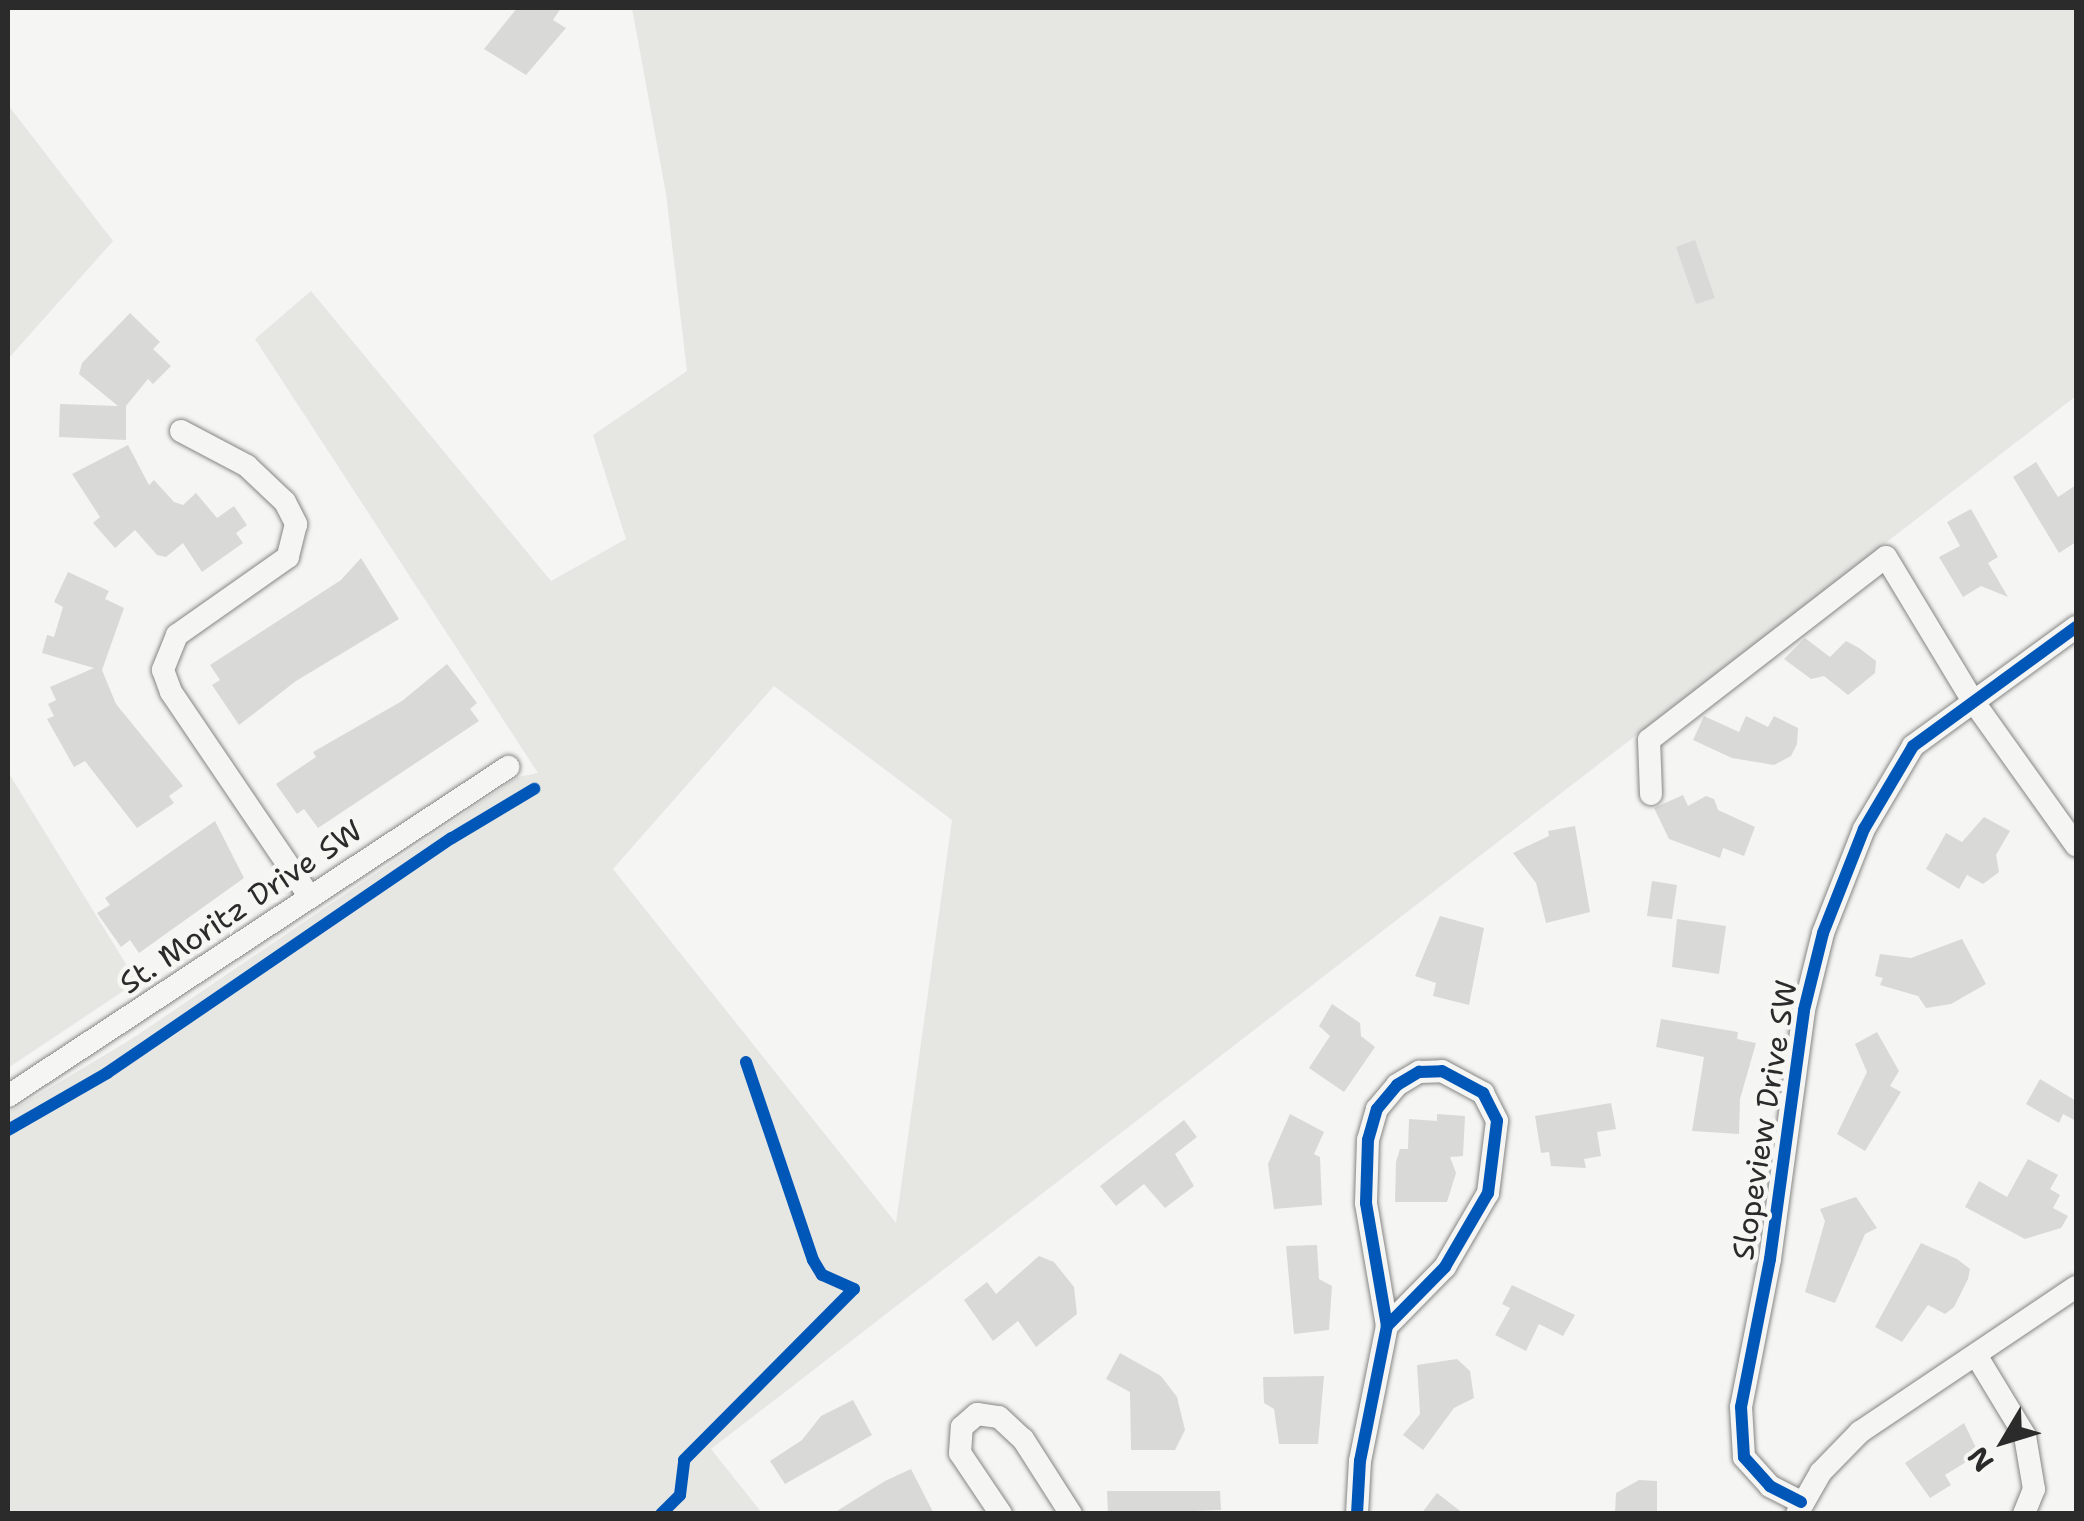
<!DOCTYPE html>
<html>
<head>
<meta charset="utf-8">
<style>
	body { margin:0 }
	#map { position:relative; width:2084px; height:1521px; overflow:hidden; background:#f5f5f3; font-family:"Shantell Sans",sans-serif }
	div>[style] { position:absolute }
	.green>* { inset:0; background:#e6e6e2 }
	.building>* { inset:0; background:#d9d9d8 }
	.roads { filter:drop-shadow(0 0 2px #868685) drop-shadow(0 0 2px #868685) }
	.minor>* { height:22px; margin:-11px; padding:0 11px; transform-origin:11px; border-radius:11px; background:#f5f5f3 }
	.cycleway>* { height:12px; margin:-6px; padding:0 6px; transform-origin:6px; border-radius:6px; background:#0057b8 }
	span { translate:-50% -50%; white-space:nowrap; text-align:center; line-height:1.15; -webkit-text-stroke:9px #f6f6f2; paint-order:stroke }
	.street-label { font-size:30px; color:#2b2b2b }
	.frame { position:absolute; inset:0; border:10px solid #2b2b2b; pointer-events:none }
	.north { position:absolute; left:1954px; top:1391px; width:100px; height:100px; -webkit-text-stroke:8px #f6f6f2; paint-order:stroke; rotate:232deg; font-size:28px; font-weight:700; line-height:40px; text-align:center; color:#2b2b2b }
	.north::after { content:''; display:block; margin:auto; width:35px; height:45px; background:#2b2b2b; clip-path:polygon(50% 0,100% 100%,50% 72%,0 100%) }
</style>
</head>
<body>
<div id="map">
	<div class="green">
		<div style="clip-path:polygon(evenodd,632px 8px,2076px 8px,2076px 396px,711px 1449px,762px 1513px,8px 1514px,8px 1113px,133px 1038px,518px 777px,538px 773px,255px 339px,311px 291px,551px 581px,626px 539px,593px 435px,687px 371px,666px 194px,632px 8px,774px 686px,952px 820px,896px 1223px,613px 869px,774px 686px)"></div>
		<div style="clip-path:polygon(8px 105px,113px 241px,8px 359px)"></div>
		<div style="clip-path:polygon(8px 772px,137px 982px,8px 1068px)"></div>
	</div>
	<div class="building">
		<div style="clip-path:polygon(517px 8px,561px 8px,553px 20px,566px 28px,526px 75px,484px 49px)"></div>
		<div style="clip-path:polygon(1695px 240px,1715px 298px,1696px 304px,1676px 247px)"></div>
		<div style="clip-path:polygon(130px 313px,160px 342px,153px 349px,171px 366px,153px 384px,148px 379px,126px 406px,126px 440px,59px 437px,60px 404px,118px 406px,79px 374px,82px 363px)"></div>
		<div style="clip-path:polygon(128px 445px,149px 485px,154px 480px,174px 502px,183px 505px,196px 493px,217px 518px,234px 506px,247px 525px,236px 533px,243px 543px,202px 572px,183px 543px,166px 557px,157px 555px,135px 530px,115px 548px,93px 523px,100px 517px,72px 474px)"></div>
		<div style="clip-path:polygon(2036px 462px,2058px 497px,2076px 485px,2076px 542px,2059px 553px,2013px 477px)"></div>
		<div style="clip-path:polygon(1971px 509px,1998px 557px,1988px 563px,2008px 597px,1981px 586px,1963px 597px,1939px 557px,1960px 546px,1947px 522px)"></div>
		<div style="clip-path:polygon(361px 558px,399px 619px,296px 681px,239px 725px,212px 685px,220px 680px,210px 665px,341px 580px)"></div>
		<div style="clip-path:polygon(68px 572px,109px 591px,105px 599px,124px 608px,102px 670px,116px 704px,183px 786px,169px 796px,174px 803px,137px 828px,85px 761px,74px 767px,47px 719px,54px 716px,48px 704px,56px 700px,50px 687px,94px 668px,42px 653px,47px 635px,54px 637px,63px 607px,54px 602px)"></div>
		<div style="clip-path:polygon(1805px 638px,1830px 657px,1846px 641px,1859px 648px,1876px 661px,1875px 673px,1848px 695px,1824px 676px,1811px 679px,1784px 659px)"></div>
		<div style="clip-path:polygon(447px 664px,477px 703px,470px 709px,479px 721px,318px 828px,304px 809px,297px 814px,276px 784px,316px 757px,313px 752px,402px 701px)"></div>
		<div style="clip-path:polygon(1704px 716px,1739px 732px,1746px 716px,1768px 727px,1774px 716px,1798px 728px,1797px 744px,1791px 756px,1774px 765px,1732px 758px,1693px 740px)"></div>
		<div style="clip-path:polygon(1683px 795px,1688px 806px,1706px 796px,1714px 799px,1718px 810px,1755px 827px,1744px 856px,1723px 848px,1720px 858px,1669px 839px,1654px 808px)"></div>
		<div style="clip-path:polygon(1984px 817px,2010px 831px,1996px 855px,1999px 872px,1983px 884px,1967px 875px,1959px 889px,1926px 869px,1946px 833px,1962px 842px)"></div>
		<div style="clip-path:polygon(215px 821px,244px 878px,139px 953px,130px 940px,121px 947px,97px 913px,110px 905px,105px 898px)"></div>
		<div style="clip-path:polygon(1575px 826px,1590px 912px,1546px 923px,1536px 883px,1513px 853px,1549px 836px,1548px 831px)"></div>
		<div style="clip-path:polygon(1652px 881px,1677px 885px,1672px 919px,1647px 916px)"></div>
		<div style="clip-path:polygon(1440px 916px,1484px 928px,1469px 1005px,1433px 996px,1436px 983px,1415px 976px)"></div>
		<div style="clip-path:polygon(1677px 919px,1726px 926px,1719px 974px,1672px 967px)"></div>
		<div style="clip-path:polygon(1962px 939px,1986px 984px,1951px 1004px,1926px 1008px,1918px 996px,1880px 985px,1883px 978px,1875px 976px,1880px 954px,1911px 958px)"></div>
		<div style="clip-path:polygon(1332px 1004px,1360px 1023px,1361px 1036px,1375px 1047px,1344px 1092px,1309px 1068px,1330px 1036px,1319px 1026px)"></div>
		<div style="clip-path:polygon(1661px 1019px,1738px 1032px,1737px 1039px,1756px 1043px,1740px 1099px,1739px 1134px,1692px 1131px,1704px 1057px,1656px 1047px)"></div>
		<div style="clip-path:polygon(1877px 1032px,1899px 1071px,1890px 1086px,1901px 1092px,1865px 1151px,1837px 1134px,1867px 1072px,1855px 1044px)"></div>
		<div style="clip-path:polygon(2040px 1079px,2076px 1101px,2076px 1121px,2063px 1114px,2059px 1123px,2026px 1104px)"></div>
		<div style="clip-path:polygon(1611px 1103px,1616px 1129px,1597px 1132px,1601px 1156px,1584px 1159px,1586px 1168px,1551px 1166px,1549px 1152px,1541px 1153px,1535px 1116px)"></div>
		<div style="clip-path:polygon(1290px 1114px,1324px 1132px,1314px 1154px,1320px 1157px,1322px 1205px,1274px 1209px,1268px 1164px)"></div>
		<div style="clip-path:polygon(1437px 1114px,1465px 1116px,1463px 1156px,1450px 1157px,1456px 1173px,1447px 1202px,1395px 1202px,1396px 1162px,1400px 1149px,1408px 1149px,1409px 1119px,1437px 1121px)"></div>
		<div style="clip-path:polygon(1184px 1120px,1197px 1137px,1175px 1154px,1194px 1186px,1165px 1208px,1144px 1184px,1116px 1206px,1100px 1186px)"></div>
		<div style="clip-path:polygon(2028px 1159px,2058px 1175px,2050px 1189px,2060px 1195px,2053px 1208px,2068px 1216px,2061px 1228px,2025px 1239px,1965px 1207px,1979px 1181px,2007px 1197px)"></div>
		<div style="clip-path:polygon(1856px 1197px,1877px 1228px,1865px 1234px,1835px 1303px,1805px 1292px,1825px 1221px,1820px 1209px)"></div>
		<div style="clip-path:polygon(1921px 1243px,1957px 1259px,1970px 1269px,1968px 1279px,1954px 1307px,1945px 1314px,1928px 1305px,1902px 1342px,1875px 1327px)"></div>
		<div style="clip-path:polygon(1317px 1245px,1319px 1279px,1332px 1286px,1329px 1330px,1294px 1334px,1286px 1246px)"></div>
		<div style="clip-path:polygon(1039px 1256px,1054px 1262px,1074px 1287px,1077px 1314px,1036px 1347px,1018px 1321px,993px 1341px,964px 1300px,987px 1282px,996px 1294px)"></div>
		<div style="clip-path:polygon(1512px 1285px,1575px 1315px,1563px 1336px,1539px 1324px,1526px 1351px,1495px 1335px,1510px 1308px,1502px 1304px)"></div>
		<div style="clip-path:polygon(1120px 1353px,1161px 1376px,1177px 1397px,1185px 1430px,1175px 1450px,1131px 1450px,1130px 1392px,1106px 1379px)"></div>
		<div style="clip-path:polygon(1457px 1359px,1470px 1371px,1474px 1398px,1454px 1408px,1423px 1450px,1403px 1435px,1420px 1414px,1417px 1365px)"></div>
		<div style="clip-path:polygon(1324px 1376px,1318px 1444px,1279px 1444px,1274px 1409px,1264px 1403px,1263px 1377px)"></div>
		<div style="clip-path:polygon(853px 1400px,872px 1435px,785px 1484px,770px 1461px,802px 1440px,821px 1416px)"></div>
		<div style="clip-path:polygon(1964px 1423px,1979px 1454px,1945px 1475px,1951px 1485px,1930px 1498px,1905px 1463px)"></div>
		<div style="clip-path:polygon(911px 1469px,934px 1514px,832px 1514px,885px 1481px)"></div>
		<div style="clip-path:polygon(1639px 1480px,1657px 1481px,1657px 1514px,1615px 1514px,1616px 1493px)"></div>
		<div style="clip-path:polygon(1107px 1491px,1220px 1491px,1221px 1510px,1108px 1514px)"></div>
		<div style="clip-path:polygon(1437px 1493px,1464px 1514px,1421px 1514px)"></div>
	</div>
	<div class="roads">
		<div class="minor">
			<div style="left:181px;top:431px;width:75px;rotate:27.9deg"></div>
			<div style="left:247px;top:466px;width:52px;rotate:43.5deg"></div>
			<div style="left:285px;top:502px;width:25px;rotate:63deg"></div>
			<div style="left:296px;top:524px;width:34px;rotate:104deg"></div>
			<div style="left:288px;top:557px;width:136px;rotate:144.9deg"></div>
			<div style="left:177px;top:635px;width:38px;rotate:112deg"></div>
			<div style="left:163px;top:670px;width:23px;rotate:70deg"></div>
			<div style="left:171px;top:692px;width:248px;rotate:55.9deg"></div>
			<div style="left:1651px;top:794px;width:54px;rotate:-92.1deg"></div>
			<div style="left:1649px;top:740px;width:299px;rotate:-37.7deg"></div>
			<div style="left:1886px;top:557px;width:165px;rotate:58.9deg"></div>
			<div style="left:1971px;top:698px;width:181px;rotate:54.5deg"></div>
			<div style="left:8px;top:1096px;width:599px;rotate:-33.34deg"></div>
			<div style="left:1976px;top:1355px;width:95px;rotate:58.8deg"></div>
			<div style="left:2025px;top:1436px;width:54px;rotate:80.4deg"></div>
			<div style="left:2034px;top:1489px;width:27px;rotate:112deg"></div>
			<div style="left:1801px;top:1502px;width:35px;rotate:-153deg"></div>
			<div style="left:1770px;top:1486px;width:39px;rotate:-132deg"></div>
			<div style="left:1744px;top:1457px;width:50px;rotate:-93.4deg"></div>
			<div style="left:1741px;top:1407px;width:151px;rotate:-78.9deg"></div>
			<div style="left:1770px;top:1259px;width:251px;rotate:-82.2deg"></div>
			<div style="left:1804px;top:1010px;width:79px;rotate:-76.1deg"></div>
			<div style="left:1823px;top:933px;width:112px;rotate:-68.5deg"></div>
			<div style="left:1864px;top:829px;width:96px;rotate:-59.4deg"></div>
			<div style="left:1913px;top:746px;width:202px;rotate:-36.1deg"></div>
			<div style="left:1001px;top:1514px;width:73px;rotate:-123.9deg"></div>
			<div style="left:960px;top:1453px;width:26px;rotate:-86deg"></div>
			<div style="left:962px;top:1427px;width:20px;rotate:-41deg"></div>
			<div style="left:977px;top:1414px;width:22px;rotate:8deg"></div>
			<div style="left:999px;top:1417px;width:33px;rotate:43deg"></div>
			<div style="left:1023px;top:1439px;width:89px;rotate:57.4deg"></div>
			<div style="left:1357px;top:1514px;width:53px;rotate:-86.8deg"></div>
			<div style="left:1360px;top:1461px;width:138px;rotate:-78.7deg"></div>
			<div style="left:1387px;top:1326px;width:125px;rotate:-99.7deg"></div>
			<div style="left:1366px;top:1203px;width:63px;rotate:-88.2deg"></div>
			<div style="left:1368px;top:1140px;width:32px;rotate:-74deg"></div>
			<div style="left:1377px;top:1109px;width:31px;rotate:-50deg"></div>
			<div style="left:1397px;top:1085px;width:26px;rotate:-31deg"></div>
			<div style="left:1419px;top:1072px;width:23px;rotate:-2deg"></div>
			<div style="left:1442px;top:1071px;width:47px;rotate:28.2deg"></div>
			<div style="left:1483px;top:1093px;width:31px;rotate:63deg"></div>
			<div style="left:1497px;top:1121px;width:73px;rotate:97.1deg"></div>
			<div style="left:1488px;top:1193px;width:86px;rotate:120.2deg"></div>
			<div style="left:1445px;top:1267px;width:83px;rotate:134.5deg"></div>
			<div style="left:1797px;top:1514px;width:48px;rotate:-60.3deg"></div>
			<div style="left:1821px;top:1472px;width:56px;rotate:-45.7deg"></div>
			<div style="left:1860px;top:1432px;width:260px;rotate:-33.9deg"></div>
		</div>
	</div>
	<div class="cycleway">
		<div style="left:8px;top:1130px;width:114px;rotate:-29.9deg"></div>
		<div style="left:107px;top:1073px;width:417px;rotate:-34.3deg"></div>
		<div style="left:452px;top:838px;width:96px;rotate:-30.9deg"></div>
		<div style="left:1801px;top:1502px;width:35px;rotate:-153deg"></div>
		<div style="left:1770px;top:1486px;width:39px;rotate:-132deg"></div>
		<div style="left:1744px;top:1457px;width:50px;rotate:-93.4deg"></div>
		<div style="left:1741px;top:1407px;width:151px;rotate:-78.9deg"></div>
		<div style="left:1770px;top:1259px;width:251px;rotate:-82.2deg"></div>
		<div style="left:1804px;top:1010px;width:79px;rotate:-76.1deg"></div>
		<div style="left:1823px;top:933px;width:112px;rotate:-68.5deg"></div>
		<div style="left:1864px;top:829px;width:96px;rotate:-59.4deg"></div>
		<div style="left:1913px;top:746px;width:202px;rotate:-36.1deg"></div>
		<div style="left:661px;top:1514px;width:27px;rotate:-45deg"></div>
		<div style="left:680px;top:1495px;width:35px;rotate:-83deg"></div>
		<div style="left:684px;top:1460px;width:241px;rotate:-45.2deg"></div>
		<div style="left:854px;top:1289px;width:35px;rotate:-156deg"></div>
		<div style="left:822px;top:1275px;width:17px;rotate:-121deg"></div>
		<div style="left:813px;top:1260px;width:209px;rotate:-108.7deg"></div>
		<div style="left:1357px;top:1514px;width:53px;rotate:-86.8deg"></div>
		<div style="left:1360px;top:1461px;width:138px;rotate:-78.7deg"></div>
		<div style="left:1387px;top:1326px;width:125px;rotate:-99.7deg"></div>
		<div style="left:1366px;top:1203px;width:63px;rotate:-88.2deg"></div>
		<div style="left:1368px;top:1140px;width:32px;rotate:-74deg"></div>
		<div style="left:1377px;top:1109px;width:31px;rotate:-50deg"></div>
		<div style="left:1397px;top:1085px;width:26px;rotate:-31deg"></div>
		<div style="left:1419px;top:1072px;width:23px;rotate:-2deg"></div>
		<div style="left:1442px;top:1071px;width:47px;rotate:28.2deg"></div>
		<div style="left:1483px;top:1093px;width:31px;rotate:63deg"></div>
		<div style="left:1497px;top:1121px;width:73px;rotate:97.1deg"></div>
		<div style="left:1488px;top:1193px;width:86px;rotate:120.2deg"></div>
		<div style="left:1445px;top:1267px;width:83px;rotate:134.5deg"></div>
	</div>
	<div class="street-label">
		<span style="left:241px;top:907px;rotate:-34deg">St. Moritz Drive SW</span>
		<span style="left:1765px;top:1120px;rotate:-81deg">Slopeview Drive SW</span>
	</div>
	<div class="frame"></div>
	<div class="north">N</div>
</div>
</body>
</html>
